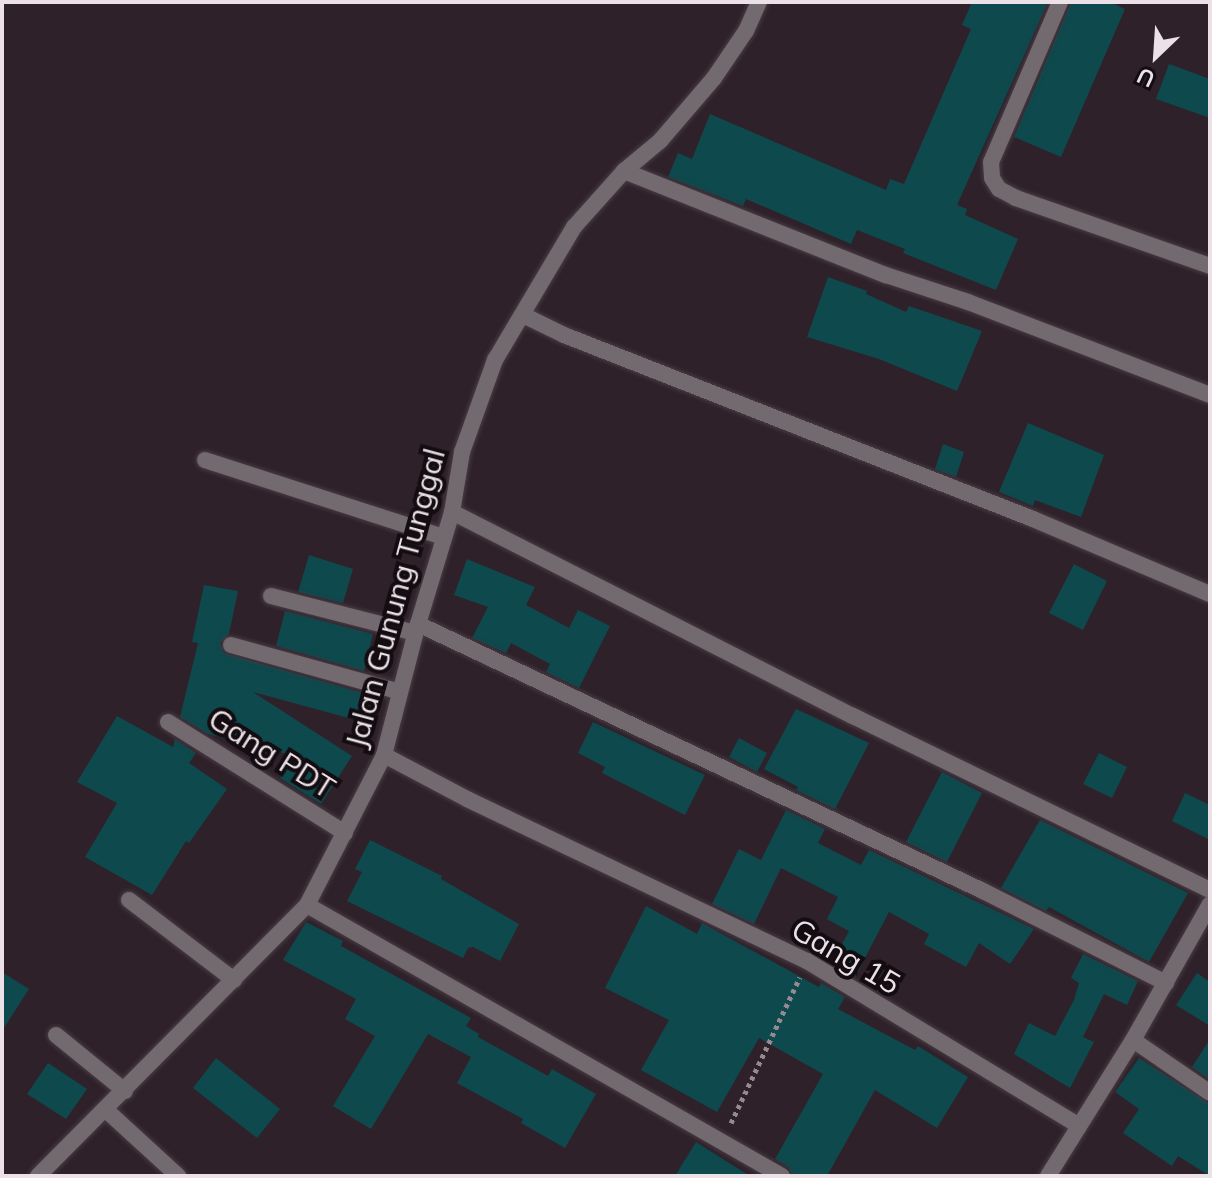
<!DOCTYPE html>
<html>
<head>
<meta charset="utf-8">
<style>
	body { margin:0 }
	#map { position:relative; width:1212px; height:1178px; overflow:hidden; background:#2f212a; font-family:Mulish,sans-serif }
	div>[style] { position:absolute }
	.building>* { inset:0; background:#0e494d }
	.path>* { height:5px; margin-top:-2.5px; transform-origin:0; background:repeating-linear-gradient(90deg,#968a91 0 4px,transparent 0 8px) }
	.roads { filter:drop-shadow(0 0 2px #493c44) drop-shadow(0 0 2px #493c44) }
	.minor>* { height:16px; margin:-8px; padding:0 8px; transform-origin:8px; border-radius:8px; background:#726a6f }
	span { translate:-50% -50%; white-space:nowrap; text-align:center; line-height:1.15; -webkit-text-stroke:8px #130d11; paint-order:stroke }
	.street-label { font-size:30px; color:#ebe1e6 }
	.frame { position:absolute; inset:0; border:4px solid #ebe1e6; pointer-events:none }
	.north { position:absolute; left:1116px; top:16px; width:80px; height:80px; -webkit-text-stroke:6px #130d11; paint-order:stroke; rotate:205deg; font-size:22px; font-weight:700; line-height:32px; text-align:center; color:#ebe1e6 }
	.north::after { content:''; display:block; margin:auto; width:28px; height:36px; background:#ebe1e6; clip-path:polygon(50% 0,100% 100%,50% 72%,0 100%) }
</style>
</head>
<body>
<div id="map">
	<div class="building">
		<div style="clip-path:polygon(972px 2px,1048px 2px,957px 205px,967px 209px,965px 215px,1018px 239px,996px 290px,903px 253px,905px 249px,857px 230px,851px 244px,746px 199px,743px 206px,668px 177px,678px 153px,692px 159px,710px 114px,886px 190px,890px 179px,904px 184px,971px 29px,962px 25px)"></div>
		<div style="clip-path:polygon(1071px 2px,1110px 2px,1125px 9px,1061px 157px,1014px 137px)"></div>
		<div style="clip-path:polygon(1169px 64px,1210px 79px,1210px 118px,1156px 99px)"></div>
		<div style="clip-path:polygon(828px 277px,867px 291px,866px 294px,906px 312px,909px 306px,982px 331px,957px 391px,879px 359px,807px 337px)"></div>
		<div style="clip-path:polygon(1028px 423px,1104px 455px,1081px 517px,1035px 500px,1033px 506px,999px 492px)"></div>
		<div style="clip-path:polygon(943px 444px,964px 452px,956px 477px,935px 469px)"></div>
		<div style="clip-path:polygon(309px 555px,353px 569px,343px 603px,298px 592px)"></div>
		<div style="clip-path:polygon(467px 559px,535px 587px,526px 605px,569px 628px,578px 610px,610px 626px,579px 688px,546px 672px,550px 664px,511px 643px,506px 653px,472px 638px,488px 607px,454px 595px)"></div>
		<div style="clip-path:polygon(1074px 564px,1107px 581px,1083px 630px,1049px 613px)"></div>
		<div style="clip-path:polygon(204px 585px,238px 591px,229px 634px,220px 643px,224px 653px,363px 693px,356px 720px,253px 692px,352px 756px,321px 804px,280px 778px,295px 756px,208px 734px,180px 717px,198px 643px,192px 642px)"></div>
		<div style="clip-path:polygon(285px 611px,373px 634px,364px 671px,276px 646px)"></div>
		<div style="clip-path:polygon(796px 709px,869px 743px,835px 809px,796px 790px,798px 787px,764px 769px)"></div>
		<div style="clip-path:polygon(117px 716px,173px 747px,175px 739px,196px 753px,189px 763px,227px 789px,189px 843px,186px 841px,152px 895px,85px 857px,117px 803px,77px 782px)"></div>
		<div style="clip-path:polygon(593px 722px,705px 775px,685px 815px,602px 773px,605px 767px,578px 753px)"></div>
		<div style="clip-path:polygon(739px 738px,767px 753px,757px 772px,729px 757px)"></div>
		<div style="clip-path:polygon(1099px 753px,1127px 767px,1112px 798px,1083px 784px)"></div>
		<div style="clip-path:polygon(942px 772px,982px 793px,947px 862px,906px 842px)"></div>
		<div style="clip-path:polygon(1185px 793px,1210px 805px,1210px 840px,1172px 821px)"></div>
		<div style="clip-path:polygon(786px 810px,825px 829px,818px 843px,861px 865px,869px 850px,1034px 929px,1010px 964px,979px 943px,966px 967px,924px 944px,929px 934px,889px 912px,855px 977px,832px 963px,849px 931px,827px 919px,838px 897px,781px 868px,754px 924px,712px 904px,739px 849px,761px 860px)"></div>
		<div style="clip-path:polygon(1040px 820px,1188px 893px,1149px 962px,1049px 907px,1046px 911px,1001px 888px)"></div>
		<div style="clip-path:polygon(370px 840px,442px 876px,441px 879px,519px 924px,500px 961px,473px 947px,468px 948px,463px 958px,347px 901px,362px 872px,355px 869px)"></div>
		<div style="clip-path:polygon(646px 906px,697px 934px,702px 923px,819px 987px,821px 983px,845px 997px,838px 1009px,915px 1050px,918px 1046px,968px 1077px,937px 1128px,875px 1090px,827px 1176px,793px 1176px,788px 1167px,775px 1159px,823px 1074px,759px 1038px,717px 1112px,641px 1070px,669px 1020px,605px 988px)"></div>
		<div style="clip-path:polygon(306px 922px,343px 941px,341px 946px,471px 1018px,466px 1026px,479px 1034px,478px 1037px,548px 1076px,552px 1069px,596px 1094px,565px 1148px,521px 1123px,523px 1119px,457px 1083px,471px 1057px,428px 1034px,371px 1129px,333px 1106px,375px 1036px,345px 1019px,356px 999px,283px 960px)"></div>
		<div style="clip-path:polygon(1083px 954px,1138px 981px,1127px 1005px,1104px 994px,1083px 1037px,1094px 1042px,1070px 1088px,1014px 1054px,1029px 1023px,1055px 1036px,1074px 1000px,1079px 983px,1071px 978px)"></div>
		<div style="clip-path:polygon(2px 972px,29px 989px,2px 1031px)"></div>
		<div style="clip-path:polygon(1197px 973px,1210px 982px,1210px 1026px,1176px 1005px)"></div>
		<div style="clip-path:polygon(1210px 1039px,1210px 1080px,1192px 1067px)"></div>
		<div style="clip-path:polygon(216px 1058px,280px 1109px,257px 1138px,193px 1088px)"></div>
		<div style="clip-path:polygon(1139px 1058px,1210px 1104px,1210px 1176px,1178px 1156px,1172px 1166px,1123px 1133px,1139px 1109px,1115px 1092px)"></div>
		<div style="clip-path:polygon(48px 1063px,87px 1089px,66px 1119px,27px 1094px)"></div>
		<div style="clip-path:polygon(696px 1142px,750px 1176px,675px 1176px)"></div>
	</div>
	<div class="path">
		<div style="left:731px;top:1123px;width:161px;rotate:-64.7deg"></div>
	</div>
	<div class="roads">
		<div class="minor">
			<div style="left:1060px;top:2px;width:174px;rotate:113.3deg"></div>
			<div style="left:991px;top:162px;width:16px;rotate:86deg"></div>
			<div style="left:992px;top:178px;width:13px;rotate:58deg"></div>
			<div style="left:999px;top:189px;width:19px;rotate:28deg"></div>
			<div style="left:1016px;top:198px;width:206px;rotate:19.3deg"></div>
			<div style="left:624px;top:171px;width:282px;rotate:21.7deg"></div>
			<div style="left:886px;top:275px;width:86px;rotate:18.2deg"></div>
			<div style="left:968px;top:302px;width:259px;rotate:21deg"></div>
			<div style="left:523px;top:315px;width:46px;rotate:26deg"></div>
			<div style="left:564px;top:335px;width:504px;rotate:21.42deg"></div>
			<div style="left:1033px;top:519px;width:192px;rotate:23deg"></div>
			<div style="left:205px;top:460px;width:251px;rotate:17.9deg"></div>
			<div style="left:452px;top:512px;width:450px;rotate:27deg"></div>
			<div style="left:853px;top:716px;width:397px;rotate:26deg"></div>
			<div style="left:271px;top:596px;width:149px;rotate:14.4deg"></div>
			<div style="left:418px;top:624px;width:625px;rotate:25.29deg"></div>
			<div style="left:983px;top:891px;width:205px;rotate:26.7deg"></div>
			<div style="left:231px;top:645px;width:175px;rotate:15.5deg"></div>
			<div style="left:168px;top:722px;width:209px;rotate:32.1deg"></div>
			<div style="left:384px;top:755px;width:94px;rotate:27.9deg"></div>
			<div style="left:467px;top:799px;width:377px;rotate:25.5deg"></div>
			<div style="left:807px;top:961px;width:318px;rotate:31.2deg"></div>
			<div style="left:129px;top:900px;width:132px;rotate:37.3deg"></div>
			<div style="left:307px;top:905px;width:547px;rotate:29.71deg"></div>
			<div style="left:56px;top:1035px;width:89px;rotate:39.1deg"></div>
			<div style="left:1133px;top:1040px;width:93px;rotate:34.5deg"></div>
			<div style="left:106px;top:1110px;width:98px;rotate:42.5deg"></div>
			<div style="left:38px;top:1176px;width:382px;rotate:-45.2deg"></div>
			<div style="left:307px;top:905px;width:169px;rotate:-62.8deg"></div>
			<div style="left:384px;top:755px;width:135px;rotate:-75.5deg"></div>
			<div style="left:418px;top:624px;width:117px;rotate:-73.1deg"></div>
			<div style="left:452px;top:512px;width:61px;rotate:-80.5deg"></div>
			<div style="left:462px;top:452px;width:98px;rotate:-70.3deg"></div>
			<div style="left:495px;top:360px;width:155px;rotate:-59.3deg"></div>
			<div style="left:574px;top:227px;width:75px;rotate:-48.2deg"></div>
			<div style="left:624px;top:171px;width:47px;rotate:-39.8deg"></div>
			<div style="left:660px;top:141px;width:83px;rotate:-49.4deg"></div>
			<div style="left:714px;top:78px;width:57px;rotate:-55.8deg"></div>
			<div style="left:746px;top:31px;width:32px;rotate:-66deg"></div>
			<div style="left:1048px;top:1176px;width:160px;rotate:-58deg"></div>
			<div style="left:1133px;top:1040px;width:156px;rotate:-60.5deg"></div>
		</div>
	</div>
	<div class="street-label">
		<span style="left:395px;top:598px;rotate:-75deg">Jalan Gunung Tunggal</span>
		<span style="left:272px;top:753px;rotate:32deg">Gang PDT</span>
		<span style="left:846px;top:956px;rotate:30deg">Gang 15</span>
	</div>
	<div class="frame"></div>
	<div class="north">U</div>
</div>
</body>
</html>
